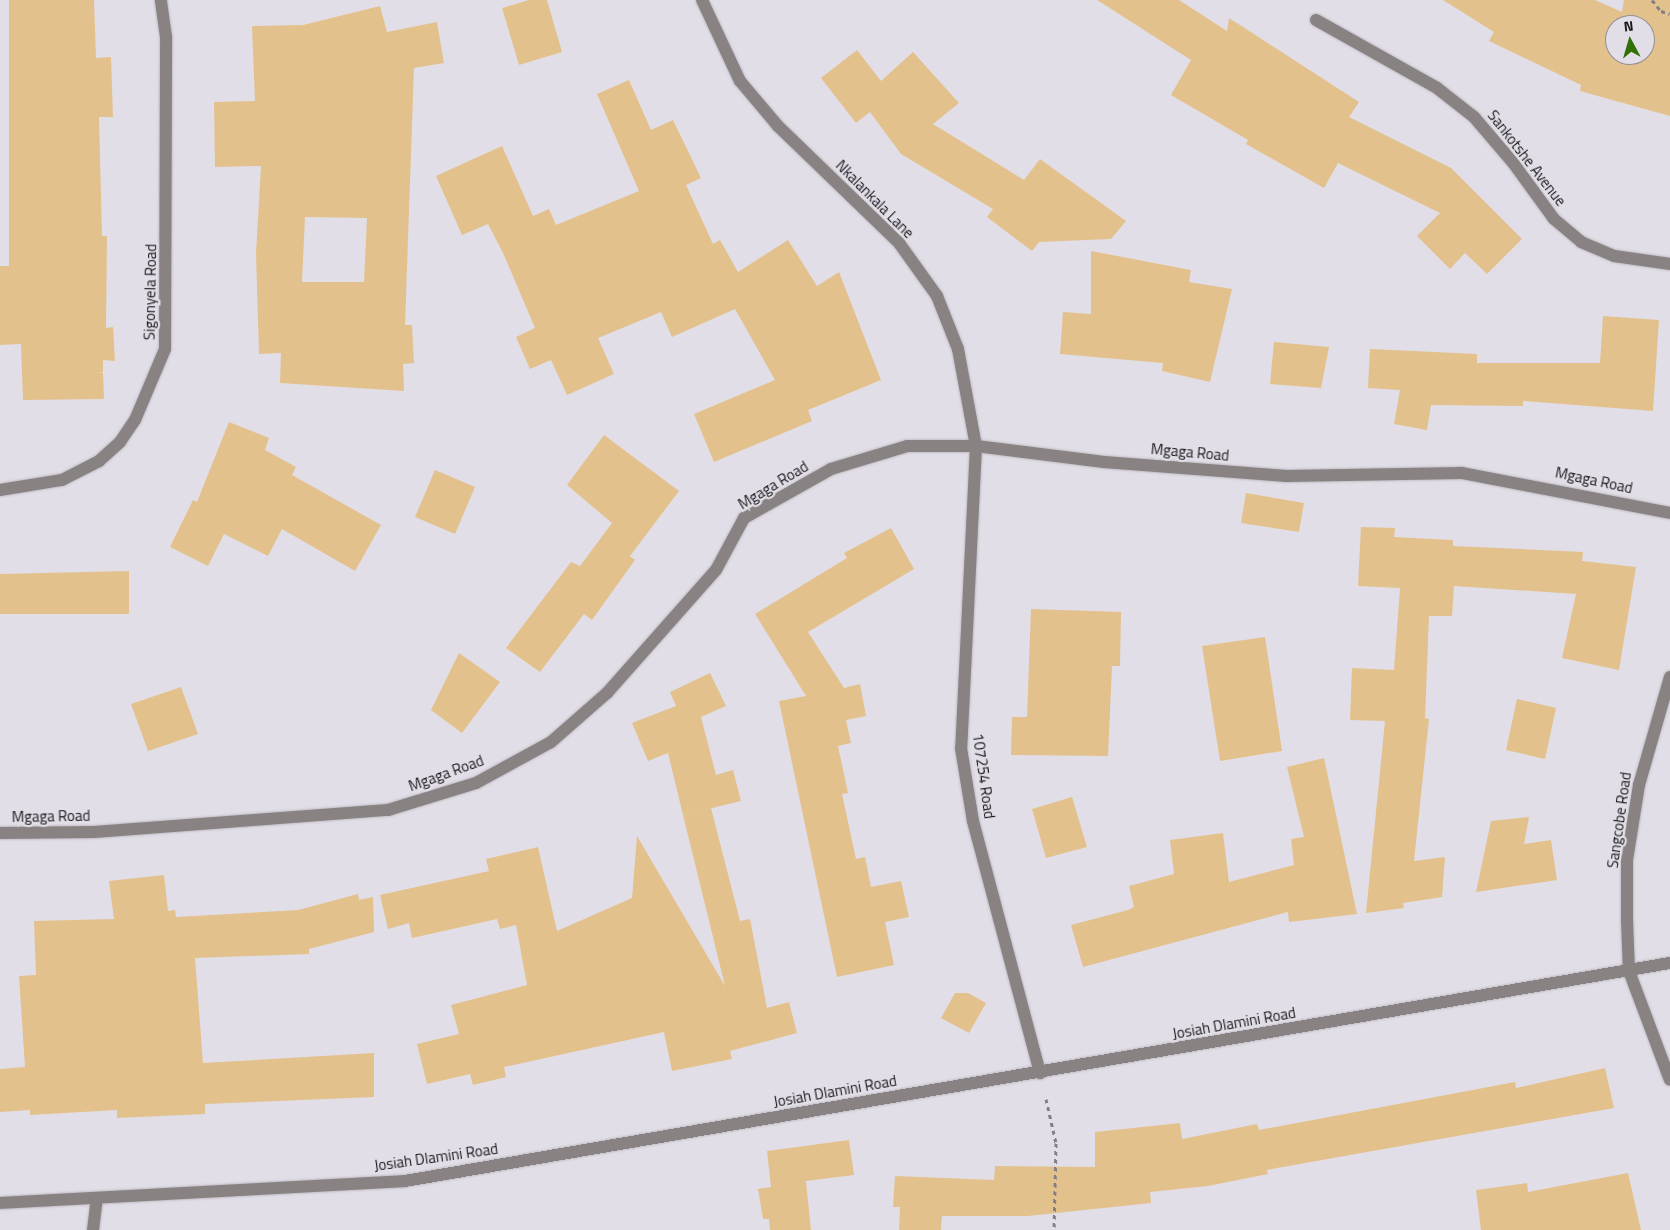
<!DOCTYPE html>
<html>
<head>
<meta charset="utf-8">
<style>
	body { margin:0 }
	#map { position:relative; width:1670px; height:1230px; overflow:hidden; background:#e2dee7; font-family:"Titillium Web",sans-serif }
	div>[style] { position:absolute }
	.building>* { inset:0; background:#e3c18c }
	.path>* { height:3px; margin-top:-1.5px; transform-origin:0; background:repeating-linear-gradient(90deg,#828086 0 4px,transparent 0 8px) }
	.roads { filter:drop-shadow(0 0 1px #bebac2) drop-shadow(0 0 1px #bebac2) }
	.street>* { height:12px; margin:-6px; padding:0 6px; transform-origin:6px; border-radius:6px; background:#888382 }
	span { translate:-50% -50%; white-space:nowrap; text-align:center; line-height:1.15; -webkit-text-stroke:4.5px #e2dee7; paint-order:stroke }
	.street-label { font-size:15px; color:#19181b }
	.north { position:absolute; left:1605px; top:15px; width:50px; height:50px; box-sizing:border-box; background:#e2dee7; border:1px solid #928f95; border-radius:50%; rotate:354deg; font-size:14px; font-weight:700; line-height:20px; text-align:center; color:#19181b }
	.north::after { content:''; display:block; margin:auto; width:18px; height:22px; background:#317004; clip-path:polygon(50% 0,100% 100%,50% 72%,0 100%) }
</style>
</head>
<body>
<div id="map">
	<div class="building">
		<div style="clip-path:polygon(9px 0,94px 0,96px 58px,111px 57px,113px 117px,99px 117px,102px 236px,107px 236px,106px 328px,113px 327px,115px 361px,103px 360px,103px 372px,99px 372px,103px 373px,104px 399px,23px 400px,21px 344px,0 345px,0 266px,9px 266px)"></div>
		<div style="clip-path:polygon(529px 0,547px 0,562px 52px,519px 65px,502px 8px)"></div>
		<div style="clip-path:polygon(1097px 0,1179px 0,1227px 31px,1229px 18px,1359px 102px,1349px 117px,1451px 168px,1522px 239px,1487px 274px,1465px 253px,1450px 269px,1417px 236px,1440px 213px,1338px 163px,1324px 188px,1246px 144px,1248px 140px,1171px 95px,1191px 60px)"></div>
		<div style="clip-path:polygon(evenodd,1443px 0,1595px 0,1622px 12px,1624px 0,1670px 0,1670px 116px,1580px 91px,1581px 85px,1489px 41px,1494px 32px,1443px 0,1615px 25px,1645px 25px,1645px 55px,1615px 55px,1615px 25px)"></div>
		<div style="clip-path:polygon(evenodd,380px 6px,387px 32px,437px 22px,444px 63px,414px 68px,405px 325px,412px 325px,414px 363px,403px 364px,404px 391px,280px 383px,281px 353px,259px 354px,256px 253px,261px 166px,215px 167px,214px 102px,255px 101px,252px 26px,303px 25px,380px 6px,305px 217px,367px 218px,364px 282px,302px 282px,305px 217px)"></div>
		<div style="clip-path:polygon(857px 50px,881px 81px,913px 52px,959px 103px,933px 124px,1024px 180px,1040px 159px,1126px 221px,1111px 239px,1039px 242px,1032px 251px,987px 217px,993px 209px,901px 154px,870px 112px,856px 123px,821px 78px)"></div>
		<div style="clip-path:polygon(629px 80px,651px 130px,673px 120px,701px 178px,686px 185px,713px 244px,720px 240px,738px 272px,788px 240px,817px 286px,839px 272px,881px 380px,808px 410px,812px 421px,714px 462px,694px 414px,775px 380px,735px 309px,672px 337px,661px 312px,598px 338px,614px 374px,567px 395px,551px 360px,530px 369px,516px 337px,535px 328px,504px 255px,488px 224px,462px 235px,436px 176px,502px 146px,533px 216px,549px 209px,556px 225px,639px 191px,597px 94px)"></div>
		<div style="clip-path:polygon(1091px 251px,1191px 270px,1189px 282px,1232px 289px,1210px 382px,1162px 371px,1163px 363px,1060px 354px,1063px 312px,1091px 314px)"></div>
		<div style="clip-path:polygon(1603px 316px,1659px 320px,1653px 411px,1523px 401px,1523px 406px,1431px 405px,1427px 430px,1394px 424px,1400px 390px,1368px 388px,1370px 349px,1477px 354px,1477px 363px,1600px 363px)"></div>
		<div style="clip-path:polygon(1274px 342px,1329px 347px,1321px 388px,1270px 384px)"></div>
		<div style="clip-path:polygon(229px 422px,269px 438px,265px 450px,296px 467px,292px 475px,381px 525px,355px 571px,282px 529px,268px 556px,224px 534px,208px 566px,170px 547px,193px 500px,197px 502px)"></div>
		<div style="clip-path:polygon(604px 435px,679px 491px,630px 556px,635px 560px,592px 620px,584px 614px,540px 672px,506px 648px,571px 562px,580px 566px,612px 523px,567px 485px)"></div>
		<div style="clip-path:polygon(435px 470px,475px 487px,455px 534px,415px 517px)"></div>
		<div style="clip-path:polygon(1246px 493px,1304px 503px,1299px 532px,1241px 523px)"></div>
		<div style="clip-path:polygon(1361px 527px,1395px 528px,1394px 537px,1453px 540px,1453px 546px,1583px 552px,1582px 561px,1636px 567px,1619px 670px,1562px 658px,1576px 594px,1454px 586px,1452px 616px,1429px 616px,1425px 718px,1429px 719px,1414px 861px,1445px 857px,1442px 897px,1403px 903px,1404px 908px,1366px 913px,1385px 721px,1350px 720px,1352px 668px,1394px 670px,1400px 588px,1358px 586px)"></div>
		<div style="clip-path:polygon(891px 528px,914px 569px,808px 632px,844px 688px,860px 684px,866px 716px,846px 720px,851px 743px,838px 746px,848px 793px,842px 794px,856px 859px,865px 857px,871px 887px,901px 881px,909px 917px,885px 922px,894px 965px,837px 977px,779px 701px,806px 696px,755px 614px,847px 558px,844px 553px)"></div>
		<div style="clip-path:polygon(129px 571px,129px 614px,0 614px,0 574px)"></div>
		<div style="clip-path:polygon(1031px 609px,1121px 612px,1120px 666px,1112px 666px,1108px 756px,1011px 755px,1012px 717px,1027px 717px)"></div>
		<div style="clip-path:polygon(1265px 637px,1282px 751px,1220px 761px,1202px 646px)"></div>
		<div style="clip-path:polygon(459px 653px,500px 682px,462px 733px,431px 710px)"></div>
		<div style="clip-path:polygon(710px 673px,726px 706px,701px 717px,716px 775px,733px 770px,741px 801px,683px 815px,668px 753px,648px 761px,632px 723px,676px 706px,670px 692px)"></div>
		<div style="clip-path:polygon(181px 687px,198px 734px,148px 751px,131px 704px)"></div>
		<div style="clip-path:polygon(1517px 699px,1556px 708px,1545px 759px,1506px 750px)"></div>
		<div style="clip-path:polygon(1324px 758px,1357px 914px,1289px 922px,1288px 912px,1083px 967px,1071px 925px,1128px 910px,1134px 907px,1129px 886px,1174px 874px,1170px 840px,1223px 833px,1229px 882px,1294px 865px,1291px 839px,1304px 837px,1287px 767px)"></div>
		<div style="clip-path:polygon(1072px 797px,1087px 847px,1046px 858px,1032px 809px)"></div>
		<div style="clip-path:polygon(711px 808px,740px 921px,750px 919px,767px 1008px,789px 1002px,797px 1033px,730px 1051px,732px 1059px,672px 1071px,664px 1032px,504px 1067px,506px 1077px,473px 1085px,470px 1074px,427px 1084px,417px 1044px,459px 1034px,451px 1005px,527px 985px,516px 925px,500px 929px,497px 919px,412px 938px,409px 923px,388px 929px,380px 895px,489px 871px,486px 859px,538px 847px,557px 931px,632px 898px,637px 836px,725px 986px,683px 815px)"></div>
		<div style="clip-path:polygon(1529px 817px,1524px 844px,1551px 840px,1557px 880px,1476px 892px,1491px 821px)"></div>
		<div style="clip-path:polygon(164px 875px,168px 911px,175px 910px,176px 917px,298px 910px,358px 894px,359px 900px,373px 897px,374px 932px,309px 949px,309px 954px,195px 958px,203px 1063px,374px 1053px,374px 1097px,205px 1104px,205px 1114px,117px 1118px,117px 1110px,30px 1115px,30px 1110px,0 1112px,0 1069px,25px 1067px,19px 976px,36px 975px,34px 921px,114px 919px,109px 881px)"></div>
		<div style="clip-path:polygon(955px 993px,968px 993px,986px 1003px,969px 1033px,941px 1018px)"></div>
		<div style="clip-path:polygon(1605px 1068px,1614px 1108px,1277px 1168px,1267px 1170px,1268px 1174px,1208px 1186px,1150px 1192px,1151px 1203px,1028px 1216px,942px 1216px,941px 1230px,899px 1230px,900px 1207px,893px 1207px,895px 1176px,994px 1180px,995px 1166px,1095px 1167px,1095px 1132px,1180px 1123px,1182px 1139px,1257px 1124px,1259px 1130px,1515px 1082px,1516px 1088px)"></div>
		<div style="clip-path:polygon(849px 1140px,854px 1175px,806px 1181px,811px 1230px,770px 1230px,769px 1219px,763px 1219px,758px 1189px,771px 1187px,767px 1151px)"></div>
		<div style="clip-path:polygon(1628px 1173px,1641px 1230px,1481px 1230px,1476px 1190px,1527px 1183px,1528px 1192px)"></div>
	</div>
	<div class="path">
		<div style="left:1652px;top:0;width:14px;rotate:51deg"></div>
		<div style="left:1661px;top:11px;width:9px;rotate:18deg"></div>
		<div style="left:1046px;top:1099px;width:45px;rotate:77.2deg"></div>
		<div style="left:1056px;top:1143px;width:87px;rotate:91.3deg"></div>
	</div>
	<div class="roads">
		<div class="street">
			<div style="left:702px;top:0;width:89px;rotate:64.9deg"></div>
			<div style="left:740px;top:81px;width:59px;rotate:49.8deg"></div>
			<div style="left:778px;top:126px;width:168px;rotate:44deg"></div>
			<div style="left:899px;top:243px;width:65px;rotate:54.4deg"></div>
			<div style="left:937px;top:296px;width:57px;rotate:68.4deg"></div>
			<div style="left:958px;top:349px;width:99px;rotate:79.5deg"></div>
			<div style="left:976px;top:446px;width:302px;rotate:92.8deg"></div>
			<div style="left:961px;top:748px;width:74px;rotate:80.7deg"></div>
			<div style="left:973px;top:821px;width:261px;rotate:75.1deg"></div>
			<div style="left:1316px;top:20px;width:139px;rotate:29.3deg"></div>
			<div style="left:1437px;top:88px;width:47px;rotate:38.1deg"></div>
			<div style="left:1474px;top:117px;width:62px;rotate:49.6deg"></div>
			<div style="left:1514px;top:164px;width:68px;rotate:54deg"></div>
			<div style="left:1554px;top:219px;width:35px;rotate:40deg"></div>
			<div style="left:1581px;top:242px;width:36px;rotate:23deg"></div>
			<div style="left:1614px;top:256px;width:57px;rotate:8.1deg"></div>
			<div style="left:0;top:490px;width:63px;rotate:-9.2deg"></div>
			<div style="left:62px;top:480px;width:42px;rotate:-27.2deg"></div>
			<div style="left:99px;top:461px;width:28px;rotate:-42deg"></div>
			<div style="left:120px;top:442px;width:27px;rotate:-56deg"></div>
			<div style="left:135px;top:420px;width:77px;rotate:-67.1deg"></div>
			<div style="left:165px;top:349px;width:312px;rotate:-89.8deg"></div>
			<div style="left:166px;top:37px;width:37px;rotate:-98deg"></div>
			<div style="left:1670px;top:677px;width:112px;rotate:106deg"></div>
			<div style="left:1639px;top:785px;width:76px;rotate:99.1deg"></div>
			<div style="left:1627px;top:860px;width:60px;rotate:90deg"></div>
			<div style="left:1627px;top:920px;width:51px;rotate:87.8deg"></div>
			<div style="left:1629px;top:971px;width:116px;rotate:69.4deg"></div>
			<div style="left:0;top:833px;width:94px;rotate:-0.6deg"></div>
			<div style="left:94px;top:832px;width:295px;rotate:-4.3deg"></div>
			<div style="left:388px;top:810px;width:92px;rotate:-17.1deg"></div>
			<div style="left:476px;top:783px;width:85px;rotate:-28.7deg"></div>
			<div style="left:551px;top:742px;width:74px;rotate:-41.2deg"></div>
			<div style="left:607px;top:693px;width:164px;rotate:-48.5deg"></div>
			<div style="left:716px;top:570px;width:59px;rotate:-61.7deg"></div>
			<div style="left:744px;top:518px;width:100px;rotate:-29.4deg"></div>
			<div style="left:831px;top:469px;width:79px;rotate:-16.8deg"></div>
			<div style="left:907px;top:446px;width:69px"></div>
			<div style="left:976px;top:446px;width:129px;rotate:7.1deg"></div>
			<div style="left:1104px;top:462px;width:183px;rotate:4.4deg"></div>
			<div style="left:1286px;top:476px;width:176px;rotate:-1deg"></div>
			<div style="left:1462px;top:473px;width:212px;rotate:10.9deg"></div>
			<div style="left:0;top:1203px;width:406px;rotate:-3.1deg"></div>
			<div style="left:405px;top:1181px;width:1284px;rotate:-9.78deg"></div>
			<div style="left:93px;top:1230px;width:31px;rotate:-83deg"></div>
		</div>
	</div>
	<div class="street-label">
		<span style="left:1527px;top:158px;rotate:52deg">Sankotshe Avenue</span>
		<span style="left:875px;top:199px;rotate:45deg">Nkalankala Lane</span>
		<span style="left:150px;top:292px;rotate:-89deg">Sigonyela Road</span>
		<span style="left:1190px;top:452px;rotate:5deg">Mgaga Road</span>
		<span style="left:1594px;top:480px;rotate:12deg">Mgaga Road</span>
		<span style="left:773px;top:485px;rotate:-31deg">Mgaga Road</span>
		<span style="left:446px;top:773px;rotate:-20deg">Mgaga Road</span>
		<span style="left:984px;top:776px;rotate:82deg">107254 Road</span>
		<span style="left:51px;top:816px;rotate:-1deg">Mgaga Road</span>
		<span style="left:1619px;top:820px;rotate:-82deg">Sangcobe Road</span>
		<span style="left:1234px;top:1023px;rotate:-10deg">Josiah Dlamini Road</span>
		<span style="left:835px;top:1091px;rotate:-10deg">Josiah Dlamini Road</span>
		<span style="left:436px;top:1157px;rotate:-8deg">Josiah Dlamini Road</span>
	</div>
	<div class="north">N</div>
</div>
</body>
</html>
